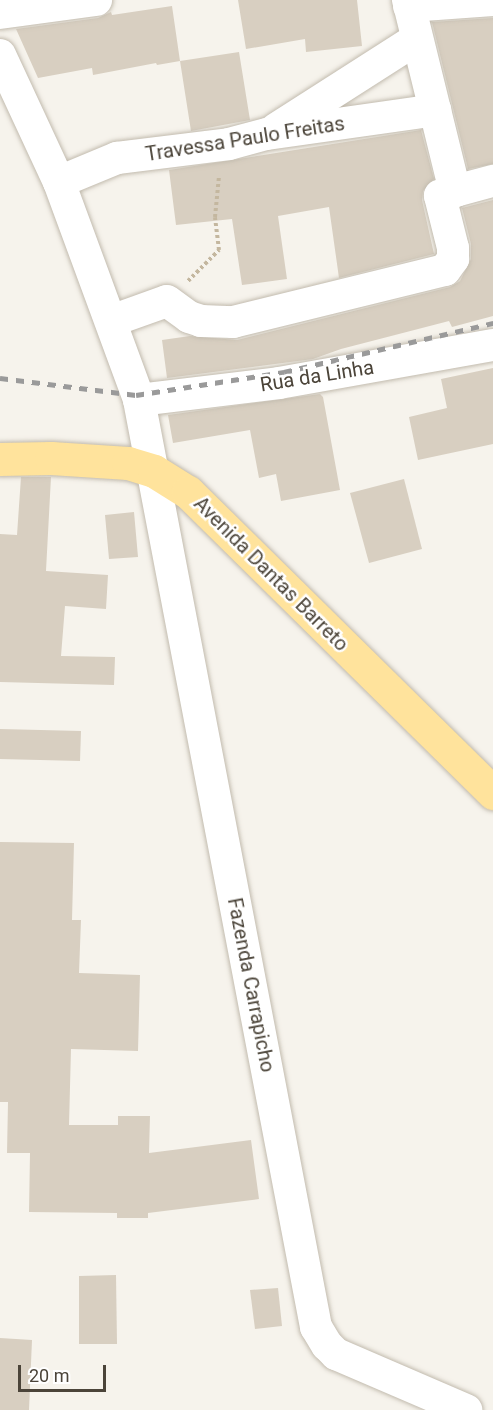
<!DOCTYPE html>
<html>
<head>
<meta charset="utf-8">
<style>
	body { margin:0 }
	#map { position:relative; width:493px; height:1410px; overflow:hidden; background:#f6f3ec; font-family:Roboto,sans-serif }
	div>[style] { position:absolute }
	.building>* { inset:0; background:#d8cfc1 }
	.path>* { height:4px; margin-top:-2px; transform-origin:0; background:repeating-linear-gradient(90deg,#c4b79f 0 3px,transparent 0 6px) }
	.roads { filter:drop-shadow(0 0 2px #c2bbae) drop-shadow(0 0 2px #c2bbae) }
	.minor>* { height:32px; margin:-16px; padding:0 16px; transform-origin:16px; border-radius:16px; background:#fff }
	.major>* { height:33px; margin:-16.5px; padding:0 16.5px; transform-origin:16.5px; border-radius:16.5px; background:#ffe39c }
	.rail>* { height:4.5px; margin-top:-2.25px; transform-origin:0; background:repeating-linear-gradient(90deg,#9a9a9a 0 8px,transparent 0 16px) }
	span { translate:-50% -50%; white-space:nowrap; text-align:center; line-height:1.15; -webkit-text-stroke:5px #fff; paint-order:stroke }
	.street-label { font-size:20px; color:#4b4439 }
	.scale { position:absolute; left:18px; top:1365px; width:88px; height:27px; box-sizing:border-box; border:3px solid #4b4439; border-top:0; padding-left:8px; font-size:18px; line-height:21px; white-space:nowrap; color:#4b4439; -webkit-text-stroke:4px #fff; paint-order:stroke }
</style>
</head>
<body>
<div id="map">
	<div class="building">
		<div style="clip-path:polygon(238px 0,357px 0,362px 46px,306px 52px,305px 39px,246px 49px)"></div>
		<div style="clip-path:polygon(172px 6px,180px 61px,239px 52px,250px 120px,191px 131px,180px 61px,157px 65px,156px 63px,93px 75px,92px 68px,38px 78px,16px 29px,98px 18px,111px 12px,112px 15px)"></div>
		<div style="clip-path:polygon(493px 18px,493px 164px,468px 169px,432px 22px)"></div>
		<div style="clip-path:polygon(421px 130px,434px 179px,423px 191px,422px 200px,434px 254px,339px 278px,329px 207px,278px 216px,287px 279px,242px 285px,232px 219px,176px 225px,169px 170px)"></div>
		<div style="clip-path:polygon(493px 200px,493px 316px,452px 327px,449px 321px,341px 349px,313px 359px,167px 378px,162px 340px,190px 336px,237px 340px,450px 287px,460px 281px,471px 259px,471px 244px,462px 208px)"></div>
		<div style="clip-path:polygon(493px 368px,493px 444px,418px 460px,409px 417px,447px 408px,441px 379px)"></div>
		<div style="clip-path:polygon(320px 394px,323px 397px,340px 490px,281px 501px,276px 474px,259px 478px,250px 430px,173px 443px,168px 415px)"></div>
		<div style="clip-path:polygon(21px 477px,51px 477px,46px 571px,108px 575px,106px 609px,65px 606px,61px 656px,115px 657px,114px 685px,0 682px,0 534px,17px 535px)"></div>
		<div style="clip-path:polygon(404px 479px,422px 549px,369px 563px,350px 493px)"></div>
		<div style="clip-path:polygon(134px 512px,138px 557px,109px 559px,105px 515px)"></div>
		<div style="clip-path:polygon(0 729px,81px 731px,80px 761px,0 759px)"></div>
		<div style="clip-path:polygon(0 842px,74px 843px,72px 920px,81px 920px,79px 973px,140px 975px,138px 1051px,71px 1049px,69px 1125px,118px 1125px,118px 1116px,150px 1116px,149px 1153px,251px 1140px,259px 1199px,148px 1213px,148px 1218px,117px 1218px,117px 1213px,29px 1212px,30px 1153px,7px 1153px,8px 1102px,0 1102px)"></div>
		<div style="clip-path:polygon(116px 1275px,117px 1344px,79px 1344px,79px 1276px)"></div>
		<div style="clip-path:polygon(278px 1288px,282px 1326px,255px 1329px,250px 1290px)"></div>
		<div style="clip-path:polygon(0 1338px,32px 1340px,29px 1410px,0 1410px)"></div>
	</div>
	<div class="path">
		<div style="left:188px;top:281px;width:44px;rotate:-45deg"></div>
		<div style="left:219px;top:250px;width:33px;rotate:-97deg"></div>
		<div style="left:215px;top:217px;width:41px;rotate:-84.4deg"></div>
	</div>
	<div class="roads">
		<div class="minor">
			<div style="left:408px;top:0;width:197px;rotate:76.2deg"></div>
			<div style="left:455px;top:191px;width:39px;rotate:-15deg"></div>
			<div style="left:409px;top:6px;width:84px;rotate:-4.1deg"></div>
			<div style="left:0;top:13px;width:97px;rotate:-7.7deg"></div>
			<div style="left:0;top:55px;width:140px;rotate:65.1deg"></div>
			<div style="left:59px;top:182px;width:232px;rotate:69.8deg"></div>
			<div style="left:139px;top:400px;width:944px;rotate:79.19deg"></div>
			<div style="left:316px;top:1327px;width:21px;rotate:59deg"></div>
			<div style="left:327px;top:1345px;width:13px;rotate:45deg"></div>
			<div style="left:336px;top:1354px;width:142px;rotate:23.3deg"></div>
			<div style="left:276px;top:129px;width:167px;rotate:-32.6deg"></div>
			<div style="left:59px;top:182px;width:63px;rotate:-22.5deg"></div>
			<div style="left:117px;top:158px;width:113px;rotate:-7.1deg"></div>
			<div style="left:229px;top:144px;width:39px;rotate:-15deg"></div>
			<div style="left:267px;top:134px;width:170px;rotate:-8.1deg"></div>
			<div style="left:111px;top:321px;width:59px;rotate:-19.7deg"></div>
			<div style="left:167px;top:301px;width:27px;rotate:36deg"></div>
			<div style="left:189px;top:317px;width:13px;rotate:18deg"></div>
			<div style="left:201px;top:321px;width:32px;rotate:2deg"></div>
			<div style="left:233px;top:322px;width:218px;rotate:-13.8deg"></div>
			<div style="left:445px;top:270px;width:14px;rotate:-54deg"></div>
			<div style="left:453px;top:259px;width:11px;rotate:-90deg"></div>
			<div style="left:453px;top:248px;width:54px;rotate:-104deg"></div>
			<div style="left:440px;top:196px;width:16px;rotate:-18deg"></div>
			<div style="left:139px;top:400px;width:141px;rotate:-6.9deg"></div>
			<div style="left:279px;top:383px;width:217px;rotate:-10.1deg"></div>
		</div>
		<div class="major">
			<div style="left:0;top:459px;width:51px;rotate:-1.1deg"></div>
			<div style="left:51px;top:458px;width:77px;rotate:3.7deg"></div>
			<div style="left:128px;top:463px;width:27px;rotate:17deg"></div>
			<div style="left:154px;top:471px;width:40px;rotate:32deg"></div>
			<div style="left:188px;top:492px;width:429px;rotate:44.6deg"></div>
		</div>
	</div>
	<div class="rail">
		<div style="left:0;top:378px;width:137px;rotate:7.1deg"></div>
		<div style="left:136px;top:395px;width:150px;rotate:-8.8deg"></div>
		<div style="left:284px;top:372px;width:215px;rotate:-13.2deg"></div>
	</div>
	<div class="street-label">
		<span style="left:245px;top:139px;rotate:-9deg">Travessa Paulo Freitas</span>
		<span style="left:317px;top:376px;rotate:-9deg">Rua da Linha</span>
		<span style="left:271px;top:574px;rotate:45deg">Avenida Dantas Barreto</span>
		<span style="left:251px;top:985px;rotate:79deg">Fazenda Carrapicho</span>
	</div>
	<div class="scale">20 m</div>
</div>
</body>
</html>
